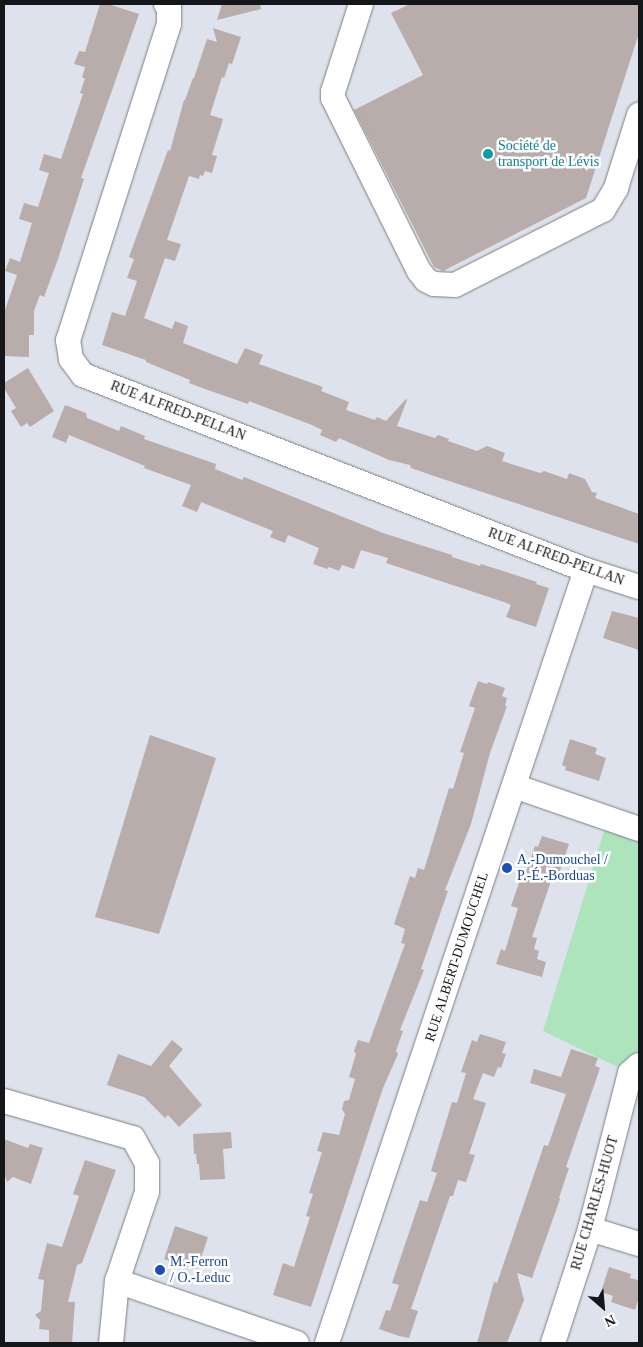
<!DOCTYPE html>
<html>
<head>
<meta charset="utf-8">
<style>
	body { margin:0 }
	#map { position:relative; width:643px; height:1347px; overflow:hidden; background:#dee2ec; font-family:Georgia,serif }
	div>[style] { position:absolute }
	.green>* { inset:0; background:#aee4bb }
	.building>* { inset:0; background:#b8adaa }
	.roads { filter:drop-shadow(0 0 1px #7a7e86) drop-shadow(0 0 1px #7a7e86) }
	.minor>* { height:24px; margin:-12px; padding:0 12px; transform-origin:12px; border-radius:12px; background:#fff }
	.dots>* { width:14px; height:14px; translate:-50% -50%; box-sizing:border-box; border:2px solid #fff; border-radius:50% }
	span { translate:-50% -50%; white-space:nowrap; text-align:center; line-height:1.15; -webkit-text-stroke:5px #fff; paint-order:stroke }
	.culture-label { font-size:14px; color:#0d838f }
	.left { translate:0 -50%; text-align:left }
	.street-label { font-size:14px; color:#151619 }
	.transit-label { font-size:14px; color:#164399 }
	.frame { position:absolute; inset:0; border:5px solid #151619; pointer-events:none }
	.north { position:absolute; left:578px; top:1282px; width:50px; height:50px; -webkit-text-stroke:4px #fff; paint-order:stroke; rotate:153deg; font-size:14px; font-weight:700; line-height:20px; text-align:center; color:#151619 }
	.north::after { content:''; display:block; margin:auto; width:18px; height:22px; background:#151619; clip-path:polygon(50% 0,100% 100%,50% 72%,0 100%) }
</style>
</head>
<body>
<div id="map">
	<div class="green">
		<div style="clip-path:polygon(608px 818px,639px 829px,639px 1065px,630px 1073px,543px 1031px)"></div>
	</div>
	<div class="building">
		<div style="clip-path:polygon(100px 4px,108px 4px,139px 14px,81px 178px,84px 179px,58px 259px,44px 297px,40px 295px,34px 311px,34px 335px,29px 335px,29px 357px,4px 356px,4px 313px,17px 275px,5px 271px,10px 258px,20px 262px,32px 223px,19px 219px,24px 203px,38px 207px,49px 173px,39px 170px,44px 154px,61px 159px,83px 94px,80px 93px,85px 78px,82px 78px,85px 67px,74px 64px,79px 51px,85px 52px)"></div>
		<div style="clip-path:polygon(222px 4px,260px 4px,261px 9px,217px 20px)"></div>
		<div style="clip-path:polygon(410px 4px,639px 4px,639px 33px,586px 198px,443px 271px,434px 267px,354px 110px,423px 75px,391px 13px)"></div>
		<div style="clip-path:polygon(213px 28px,241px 37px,232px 64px,229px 63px,224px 78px,222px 77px,210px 115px,223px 119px,212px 155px,217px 156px,212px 173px,205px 171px,203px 176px,200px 175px,199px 179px,189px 176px,167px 240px,181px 244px,175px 261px,165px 258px,144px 318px,172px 329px,175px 321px,188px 326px,183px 343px,237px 364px,245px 348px,263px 355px,259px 364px,323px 387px,321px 391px,349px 402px,346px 410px,375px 420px,377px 417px,386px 421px,406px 399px,407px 400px,397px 426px,435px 438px,438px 435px,449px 439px,448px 441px,477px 451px,487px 446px,505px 453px,502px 461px,540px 473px,544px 471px,567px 479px,569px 473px,585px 479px,592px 492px,597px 493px,595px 498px,639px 514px,639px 544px,437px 477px,411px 468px,410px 465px,389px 460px,339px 438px,336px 442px,320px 435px,322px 430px,312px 425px,249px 401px,248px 404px,205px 389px,189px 383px,190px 380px,146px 362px,146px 360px,102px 345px,112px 312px,125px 316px,137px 281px,127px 278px,134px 259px,129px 257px,168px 150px,170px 151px,184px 100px,185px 100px,193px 78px,194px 78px,207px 39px,217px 42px)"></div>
		<div style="clip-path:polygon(28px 368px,54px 411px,30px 427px,27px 423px,21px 427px,11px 411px,16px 408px,4px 388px,4px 383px)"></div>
		<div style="clip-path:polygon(65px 405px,86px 413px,87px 418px,119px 431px,121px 426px,145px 436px,144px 439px,216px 464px,215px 469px,242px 480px,244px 477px,383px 533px,452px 555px,452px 557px,480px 566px,481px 564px,537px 582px,536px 584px,549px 588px,536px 627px,506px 617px,511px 605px,504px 602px,386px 563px,388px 558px,361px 550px,354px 569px,342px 565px,339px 571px,329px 567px,327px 569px,313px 564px,319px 548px,288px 535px,285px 543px,270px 537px,273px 531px,201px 502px,197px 512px,182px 506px,191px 485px,144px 468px,145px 466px,69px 435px,66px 443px,52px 437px)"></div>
		<div style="clip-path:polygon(612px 611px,639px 618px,639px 650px,603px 638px)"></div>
		<div style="clip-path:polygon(478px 681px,487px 684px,488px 682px,505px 688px,502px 696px,507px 698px,505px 706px,507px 706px,490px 753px,471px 824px,445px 890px,448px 891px,421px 969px,424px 970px,400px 1030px,403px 1031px,396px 1051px,398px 1054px,383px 1088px,311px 1307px,273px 1295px,283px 1263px,294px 1267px,310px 1217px,306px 1216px,313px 1194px,309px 1193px,322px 1152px,317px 1151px,323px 1132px,339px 1135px,345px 1114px,342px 1109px,344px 1101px,349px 1100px,355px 1079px,349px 1077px,356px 1054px,354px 1051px,358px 1040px,369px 1043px,405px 944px,401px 943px,405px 929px,394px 924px,410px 876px,415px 878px,418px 868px,424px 870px,449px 788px,453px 789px,464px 753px,460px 752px,475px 708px,469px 706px)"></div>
		<div style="clip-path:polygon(150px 735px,216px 758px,159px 934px,95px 917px)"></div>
		<div style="clip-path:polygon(570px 739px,597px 748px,595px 754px,606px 758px,599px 781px,565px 770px,566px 767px,562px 765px)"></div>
		<div style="clip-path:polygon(542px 836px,569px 844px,557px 879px,552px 878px,532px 937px,537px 938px,534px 949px,539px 951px,537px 959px,546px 962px,542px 977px,496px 964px,501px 949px,505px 951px,518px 908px,511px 906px,521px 877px,524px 878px,535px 846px,538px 847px)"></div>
		<div style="clip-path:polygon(480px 1034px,506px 1042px,502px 1053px,506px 1054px,501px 1068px,498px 1067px,494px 1077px,483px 1073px,473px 1099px,486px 1103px,469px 1154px,475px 1155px,466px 1182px,458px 1180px,453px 1196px,450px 1196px,411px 1309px,418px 1311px,409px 1338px,399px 1336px,379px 1329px,386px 1310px,390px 1311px,399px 1285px,392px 1283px,420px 1200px,427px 1202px,437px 1173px,431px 1171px,452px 1102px,457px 1103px,466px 1073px,461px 1072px,472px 1040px,477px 1042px)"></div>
		<div style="clip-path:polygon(172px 1040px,183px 1049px,169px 1066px,202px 1105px,179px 1127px,168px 1115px,165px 1118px,144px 1097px,107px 1085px,118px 1054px,151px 1066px)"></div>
		<div style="clip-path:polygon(571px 1049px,598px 1058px,595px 1066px,600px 1068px,566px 1167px,569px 1168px,559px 1198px,560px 1199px,532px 1278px,517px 1273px,524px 1300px,507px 1343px,477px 1343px,494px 1282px,497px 1283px,544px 1145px,548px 1146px,566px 1094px,530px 1083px,534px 1069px,561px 1077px)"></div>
		<div style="clip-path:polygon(231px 1132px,232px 1148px,223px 1149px,225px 1179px,200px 1180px,199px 1164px,197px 1164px,196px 1154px,194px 1154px,193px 1134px)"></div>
		<div style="clip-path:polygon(4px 1139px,28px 1148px,30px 1144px,43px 1148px,31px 1184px,13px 1177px,7px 1182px,4px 1174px)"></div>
		<div style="clip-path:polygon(85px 1160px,116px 1170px,82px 1263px,77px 1265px,68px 1302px,75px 1302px,72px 1343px,49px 1343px,49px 1330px,39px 1329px,40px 1320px,35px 1315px,41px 1311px,44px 1280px,38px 1279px,47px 1243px,62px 1247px,79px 1196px,73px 1194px)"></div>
		<div style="clip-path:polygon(175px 1226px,208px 1237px,197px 1270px,164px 1259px)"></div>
		<div style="clip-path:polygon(609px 1267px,631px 1274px,630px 1278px,638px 1280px,639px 1297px,635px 1310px,611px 1302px,613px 1296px,601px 1292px)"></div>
	</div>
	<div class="roads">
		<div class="minor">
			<div style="left:166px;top:4px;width:5px;rotate:53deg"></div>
			<div style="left:169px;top:8px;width:16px;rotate:90deg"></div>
			<div style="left:169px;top:24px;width:332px;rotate:107.7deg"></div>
			<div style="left:68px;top:340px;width:19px;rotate:81deg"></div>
			<div style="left:71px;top:359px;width:20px;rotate:53deg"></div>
			<div style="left:83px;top:375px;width:539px;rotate:21.19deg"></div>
			<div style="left:586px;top:570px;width:56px;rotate:17.8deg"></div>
			<div style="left:361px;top:4px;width:92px;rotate:107.7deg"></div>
			<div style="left:333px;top:92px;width:6px;rotate:90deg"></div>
			<div style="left:333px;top:98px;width:193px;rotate:63.6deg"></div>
			<div style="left:419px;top:271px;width:11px;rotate:52deg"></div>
			<div style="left:426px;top:280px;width:9px;rotate:27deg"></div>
			<div style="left:434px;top:284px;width:21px;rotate:3deg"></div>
			<div style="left:455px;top:285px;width:166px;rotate:-26.9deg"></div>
			<div style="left:603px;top:210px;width:26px;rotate:-59deg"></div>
			<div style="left:616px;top:188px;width:77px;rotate:-72.5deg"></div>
			<div style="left:514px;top:786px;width:132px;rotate:19deg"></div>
			<div style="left:4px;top:1101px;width:134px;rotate:16deg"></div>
			<div style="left:133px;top:1138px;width:29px;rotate:61deg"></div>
			<div style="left:147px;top:1163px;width:29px;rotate:90deg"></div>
			<div style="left:147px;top:1192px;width:94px;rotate:108.6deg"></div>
			<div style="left:117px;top:1281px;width:62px;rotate:95.5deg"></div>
			<div style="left:590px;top:1229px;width:51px;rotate:17deg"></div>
			<div style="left:117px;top:1281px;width:190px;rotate:19deg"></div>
			<div style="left:327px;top:1343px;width:815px;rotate:-71.48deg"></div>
			<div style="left:553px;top:1343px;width:120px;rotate:-72deg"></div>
			<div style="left:590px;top:1229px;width:161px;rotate:-75.6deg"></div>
			<div style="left:630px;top:1073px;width:12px;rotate:-42deg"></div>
		</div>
	</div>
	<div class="dots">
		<div style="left:488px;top:154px;background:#0f9aa8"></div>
		<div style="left:507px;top:868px;background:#1a4fb4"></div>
		<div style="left:160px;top:1270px;background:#1a4fb4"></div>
	</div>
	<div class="culture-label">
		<span class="left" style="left:498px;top:154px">Société de<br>transport de Lévis</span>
	</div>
	<div class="street-label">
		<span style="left:178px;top:411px;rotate:21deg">RUE ALFRED-PELLAN</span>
		<span style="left:556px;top:557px;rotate:20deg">RUE ALFRED-PELLAN</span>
		<span style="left:457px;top:957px;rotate:-72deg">RUE ALBERT-DUMOUCHEL</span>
		<span style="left:595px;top:1203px;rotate:-74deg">RUE CHARLES-HUOT</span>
	</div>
	<div class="transit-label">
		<span class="left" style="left:517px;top:868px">A.-Dumouchel /<br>P.-É.-Borduas</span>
		<span class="left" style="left:170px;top:1270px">M.-Ferron<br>/ O.-Leduc</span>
	</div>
	<div class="frame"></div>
	<div class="north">N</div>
</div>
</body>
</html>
